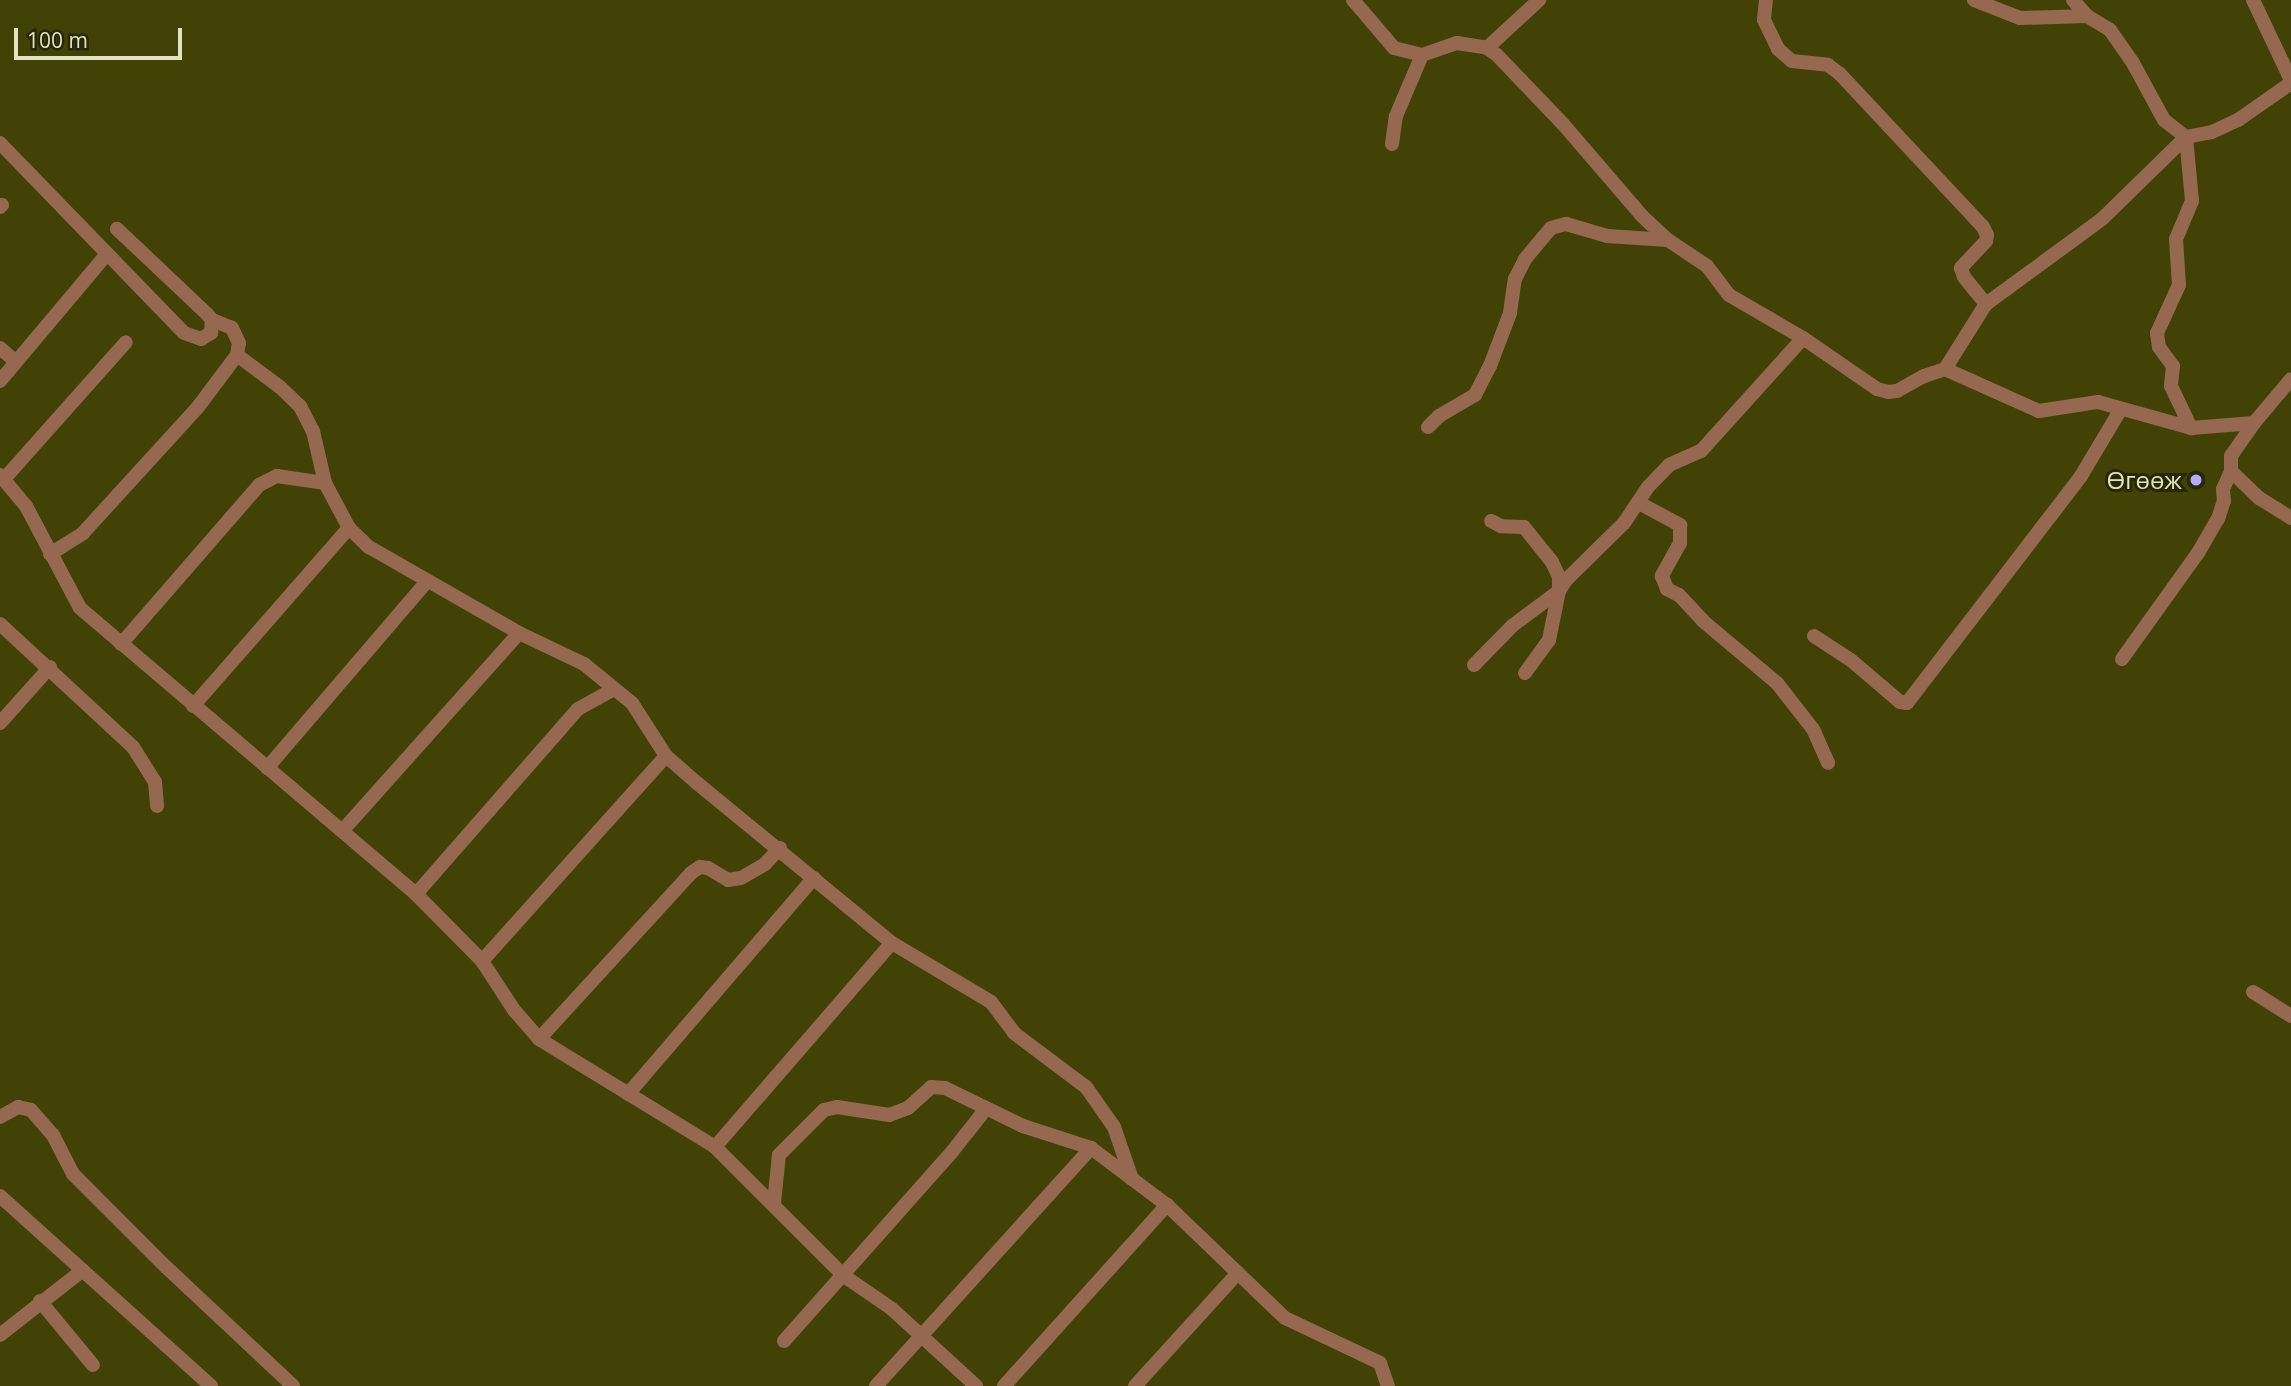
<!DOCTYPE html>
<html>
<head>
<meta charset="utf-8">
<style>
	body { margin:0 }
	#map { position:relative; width:2291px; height:1386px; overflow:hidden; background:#424207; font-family:"Open Sans",sans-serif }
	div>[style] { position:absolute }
	.minor>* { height:14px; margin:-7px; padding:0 7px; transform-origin:7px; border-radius:7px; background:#976850 }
	.dots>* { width:19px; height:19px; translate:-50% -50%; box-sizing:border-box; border:4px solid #282709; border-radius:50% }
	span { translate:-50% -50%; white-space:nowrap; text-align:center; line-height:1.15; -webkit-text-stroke:6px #282709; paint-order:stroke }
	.poi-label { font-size:24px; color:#e2e3c0 }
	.right { translate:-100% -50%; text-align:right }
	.scale { position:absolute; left:14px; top:28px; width:168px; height:32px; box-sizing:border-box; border:4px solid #e2e3c0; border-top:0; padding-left:9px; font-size:21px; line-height:24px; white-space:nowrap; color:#e2e3c0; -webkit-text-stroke:5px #282709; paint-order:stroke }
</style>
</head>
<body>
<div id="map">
	<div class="minor">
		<div style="left:1353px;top:0;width:63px;rotate:49.5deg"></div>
		<div style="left:1394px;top:48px;width:29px;rotate:14deg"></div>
		<div style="left:1422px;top:55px;width:37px;rotate:-19deg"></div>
		<div style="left:1457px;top:43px;width:30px;rotate:9deg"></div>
		<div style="left:1487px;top:48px;width:12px;rotate:35deg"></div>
		<div style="left:1497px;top:55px;width:95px;rotate:46.3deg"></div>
		<div style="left:1563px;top:124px;width:121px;rotate:49.3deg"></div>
		<div style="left:1642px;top:216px;width:35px;rotate:43deg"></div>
		<div style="left:1668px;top:240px;width:47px;rotate:33.7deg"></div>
		<div style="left:1707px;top:266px;width:36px;rotate:53deg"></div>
		<div style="left:1729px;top:295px;width:86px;rotate:30.2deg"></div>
		<div style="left:1803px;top:338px;width:90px;rotate:34.6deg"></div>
		<div style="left:1877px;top:389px;width:11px;rotate:15deg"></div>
		<div style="left:1888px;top:392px;width:9px;rotate:-6deg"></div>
		<div style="left:1897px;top:391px;width:31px;rotate:-29deg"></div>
		<div style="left:1924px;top:376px;width:22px;rotate:-18deg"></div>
		<div style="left:1945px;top:369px;width:103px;rotate:24.1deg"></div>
		<div style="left:2039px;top:411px;width:60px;rotate:-8.7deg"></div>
		<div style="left:2098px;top:402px;width:97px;rotate:15.6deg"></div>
		<div style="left:2191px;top:428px;width:63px;rotate:-4.5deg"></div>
		<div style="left:2254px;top:423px;width:40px;rotate:124.9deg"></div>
		<div style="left:2231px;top:456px;width:15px;rotate:90deg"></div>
		<div style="left:2231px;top:471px;width:39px;rotate:44deg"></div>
		<div style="left:2259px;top:498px;width:38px;rotate:32deg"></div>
		<div style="left:1766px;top:0;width:20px;rotate:96deg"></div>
		<div style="left:1764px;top:20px;width:32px;rotate:64deg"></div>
		<div style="left:1778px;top:49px;width:18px;rotate:41deg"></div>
		<div style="left:1792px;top:61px;width:36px;rotate:6deg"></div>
		<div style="left:1828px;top:65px;width:15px;rotate:37deg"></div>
		<div style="left:1840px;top:74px;width:209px;rotate:46.9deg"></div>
		<div style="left:1983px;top:227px;width:9px;rotate:63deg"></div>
		<div style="left:1987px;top:235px;width:6px;rotate:99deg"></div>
		<div style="left:1986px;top:241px;width:37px;rotate:133deg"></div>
		<div style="left:1961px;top:268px;width:9px;rotate:72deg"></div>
		<div style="left:1964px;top:277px;width:35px;rotate:51deg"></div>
		<div style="left:1974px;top:0;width:49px;rotate:21.4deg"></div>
		<div style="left:2020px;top:18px;width:67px;rotate:-1.7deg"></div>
		<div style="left:2073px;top:0;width:21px;rotate:49deg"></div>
		<div style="left:2087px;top:16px;width:27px;rotate:31deg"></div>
		<div style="left:2110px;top:30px;width:40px;rotate:55.1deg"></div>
		<div style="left:2133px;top:63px;width:65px;rotate:61.5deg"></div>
		<div style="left:2164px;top:120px;width:28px;rotate:38deg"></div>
		<div style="left:2253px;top:0;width:89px;rotate:64.6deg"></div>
		<div style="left:1487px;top:48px;width:71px;rotate:-42.7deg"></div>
		<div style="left:2186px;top:137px;width:64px;rotate:84.6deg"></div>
		<div style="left:2192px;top:201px;width:41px;rotate:112.8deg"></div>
		<div style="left:2176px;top:239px;width:46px;rotate:86.3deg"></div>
		<div style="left:2179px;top:285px;width:53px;rotate:114.6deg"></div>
		<div style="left:2157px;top:333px;width:14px;rotate:82deg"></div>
		<div style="left:2159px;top:347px;width:24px;rotate:54deg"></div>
		<div style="left:2173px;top:366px;width:20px;rotate:96deg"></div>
		<div style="left:2171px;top:386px;width:47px;rotate:64.5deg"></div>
		<div style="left:0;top:143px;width:264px;rotate:45.9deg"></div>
		<div style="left:184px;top:333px;width:18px;rotate:19deg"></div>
		<div style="left:201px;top:339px;width:12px;rotate:-31deg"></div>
		<div style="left:211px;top:333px;width:13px;rotate:-86deg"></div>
		<div style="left:212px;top:320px;width:8px;rotate:-130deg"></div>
		<div style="left:207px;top:314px;width:124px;rotate:-136.6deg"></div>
		<div style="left:1392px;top:144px;width:28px;rotate:-82deg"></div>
		<div style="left:1396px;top:116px;width:66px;rotate:-66.9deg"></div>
		<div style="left:0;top:207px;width:3px;rotate:-45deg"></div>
		<div style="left:0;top:348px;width:21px;rotate:41deg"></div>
		<div style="left:237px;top:355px;width:54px;rotate:36.7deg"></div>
		<div style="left:280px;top:387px;width:28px;rotate:44deg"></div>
		<div style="left:300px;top:406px;width:28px;rotate:63deg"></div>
		<div style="left:313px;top:431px;width:53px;rotate:77deg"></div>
		<div style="left:325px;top:483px;width:51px;rotate:61.9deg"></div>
		<div style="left:349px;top:528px;width:28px;rotate:44deg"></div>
		<div style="left:369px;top:547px;width:173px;rotate:29.8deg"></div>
		<div style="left:519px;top:633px;width:72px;rotate:25.5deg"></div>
		<div style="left:584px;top:664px;width:62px;rotate:39.1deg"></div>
		<div style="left:632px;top:703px;width:63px;rotate:57.3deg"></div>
		<div style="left:666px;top:756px;width:41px;rotate:41.1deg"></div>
		<div style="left:697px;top:783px;width:252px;rotate:39.4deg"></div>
		<div style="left:892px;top:943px;width:115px;rotate:30.8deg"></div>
		<div style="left:991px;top:1002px;width:39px;rotate:53deg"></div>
		<div style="left:1014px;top:1033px;width:90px;rotate:36.9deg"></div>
		<div style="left:1086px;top:1087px;width:49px;rotate:55deg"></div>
		<div style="left:1114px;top:1127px;width:55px;rotate:70.9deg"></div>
		<div style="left:1945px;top:369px;width:77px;rotate:-57.8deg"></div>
		<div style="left:1986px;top:304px;width:144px;rotate:-36.2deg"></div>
		<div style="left:2102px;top:219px;width:117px;rotate:-44.3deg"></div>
		<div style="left:2186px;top:137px;width:26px;rotate:-11deg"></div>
		<div style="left:2212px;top:132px;width:29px;rotate:-25deg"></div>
		<div style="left:2238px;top:120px;width:65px;rotate:-34.9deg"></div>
		<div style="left:0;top:381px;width:165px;rotate:-49.9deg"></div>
		<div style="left:2254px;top:423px;width:57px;rotate:-49.9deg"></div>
		<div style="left:1428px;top:427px;width:16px;rotate:-45deg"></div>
		<div style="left:1439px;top:416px;width:42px;rotate:-30.3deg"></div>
		<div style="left:1475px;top:395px;width:33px;rotate:-63deg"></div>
		<div style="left:1490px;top:366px;width:57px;rotate:-69.3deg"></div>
		<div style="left:1510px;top:313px;width:34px;rotate:-82deg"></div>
		<div style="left:1515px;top:279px;width:22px;rotate:-63deg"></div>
		<div style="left:1525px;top:259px;width:40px;rotate:-50deg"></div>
		<div style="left:1551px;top:228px;width:16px;rotate:-15deg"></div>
		<div style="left:1566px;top:224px;width:43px;rotate:16.3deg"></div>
		<div style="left:1607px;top:236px;width:61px;rotate:3.8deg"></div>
		<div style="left:0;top:475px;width:40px;rotate:50deg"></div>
		<div style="left:26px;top:506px;width:115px;rotate:62.1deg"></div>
		<div style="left:80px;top:608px;width:441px;rotate:40.4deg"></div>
		<div style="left:416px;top:894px;width:94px;rotate:45.4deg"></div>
		<div style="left:482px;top:961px;width:59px;rotate:56.9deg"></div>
		<div style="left:514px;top:1010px;width:38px;rotate:49deg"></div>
		<div style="left:539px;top:1039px;width:206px;rotate:31.5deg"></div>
		<div style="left:715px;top:1147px;width:182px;rotate:45deg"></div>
		<div style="left:844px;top:1276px;width:58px;rotate:34.5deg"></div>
		<div style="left:892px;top:1309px;width:114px;rotate:42.5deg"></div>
		<div style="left:4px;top:479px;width:183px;rotate:-48.3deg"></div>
		<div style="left:1639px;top:503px;width:47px;rotate:28.2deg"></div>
		<div style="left:1680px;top:525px;width:18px;rotate:90deg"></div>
		<div style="left:1680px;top:543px;width:38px;rotate:119deg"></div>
		<div style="left:1662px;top:576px;width:14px;rotate:69deg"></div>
		<div style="left:1667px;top:589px;width:13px;rotate:27deg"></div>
		<div style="left:1679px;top:595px;width:35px;rotate:47deg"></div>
		<div style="left:1703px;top:621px;width:97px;rotate:40deg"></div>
		<div style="left:1777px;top:683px;width:58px;rotate:52deg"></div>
		<div style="left:1813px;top:729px;width:37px;rotate:66deg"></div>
		<div style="left:50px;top:554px;width:39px;rotate:-32deg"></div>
		<div style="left:83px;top:533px;width:171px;rotate:-47.6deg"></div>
		<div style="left:198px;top:407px;width:65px;rotate:-53.1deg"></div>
		<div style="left:237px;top:355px;width:12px;rotate:-81deg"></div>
		<div style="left:239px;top:343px;width:17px;rotate:-115deg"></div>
		<div style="left:232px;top:328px;width:22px;rotate:-158deg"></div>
		<div style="left:0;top:624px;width:181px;rotate:42.8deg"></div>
		<div style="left:133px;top:747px;width:41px;rotate:57.8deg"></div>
		<div style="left:155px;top:782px;width:24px;rotate:85deg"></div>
		<div style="left:1814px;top:636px;width:45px;rotate:33.3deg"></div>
		<div style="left:1852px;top:661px;width:63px;rotate:40.5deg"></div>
		<div style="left:1900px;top:702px;width:7px;rotate:8deg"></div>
		<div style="left:1907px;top:703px;width:286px;rotate:-52.5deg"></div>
		<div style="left:2081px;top:476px;width:78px;rotate:-59.2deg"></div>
		<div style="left:121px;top:644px;width:211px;rotate:-49deg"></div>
		<div style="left:259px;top:485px;width:20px;rotate:-27deg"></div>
		<div style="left:277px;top:476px;width:49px;rotate:8.3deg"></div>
		<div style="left:2122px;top:659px;width:130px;rotate:-54.4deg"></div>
		<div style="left:2198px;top:553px;width:39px;rotate:-60deg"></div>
		<div style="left:2218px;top:519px;width:19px;rotate:-72deg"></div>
		<div style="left:2224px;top:501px;width:12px;rotate:-95deg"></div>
		<div style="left:2223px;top:489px;width:20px;rotate:-66deg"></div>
		<div style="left:1474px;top:665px;width:54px;rotate:-45.7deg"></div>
		<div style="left:1512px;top:626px;width:59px;rotate:-36.7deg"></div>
		<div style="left:1559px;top:591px;width:14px;rotate:-90deg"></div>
		<div style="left:1559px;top:577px;width:17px;rotate:-115deg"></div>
		<div style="left:1552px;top:562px;width:45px;rotate:-128.7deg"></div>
		<div style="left:1524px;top:527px;width:23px;rotate:-178deg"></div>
		<div style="left:1501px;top:526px;width:11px;rotate:-153deg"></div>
		<div style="left:1525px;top:673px;width:41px;rotate:-54deg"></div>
		<div style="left:1549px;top:640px;width:50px;rotate:-78.5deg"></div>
		<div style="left:1559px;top:591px;width:13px;rotate:-58deg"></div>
		<div style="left:1566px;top:580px;width:81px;rotate:-44.5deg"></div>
		<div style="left:1624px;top:523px;width:43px;rotate:-56.3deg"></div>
		<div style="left:1648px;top:487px;width:30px;rotate:-46deg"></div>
		<div style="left:1669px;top:465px;width:35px;rotate:-24deg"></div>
		<div style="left:1701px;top:451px;width:152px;rotate:-47.9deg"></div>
		<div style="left:193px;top:706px;width:237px;rotate:-48.8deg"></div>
		<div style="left:0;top:723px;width:75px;rotate:-48.2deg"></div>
		<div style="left:267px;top:768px;width:246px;rotate:-49.4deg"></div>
		<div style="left:343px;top:830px;width:264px;rotate:-48.2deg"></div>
		<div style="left:416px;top:894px;width:246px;rotate:-48.8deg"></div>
		<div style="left:578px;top:709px;width:41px;rotate:-29.1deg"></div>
		<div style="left:482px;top:961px;width:275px;rotate:-48.1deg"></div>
		<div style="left:2253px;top:992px;width:45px;rotate:32.3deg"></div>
		<div style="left:539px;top:1039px;width:225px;rotate:-47.5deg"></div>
		<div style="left:691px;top:873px;width:11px;rotate:-34deg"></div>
		<div style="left:700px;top:867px;width:8px;rotate:7deg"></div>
		<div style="left:708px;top:868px;width:23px;rotate:31deg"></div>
		<div style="left:728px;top:880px;width:13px;rotate:-9deg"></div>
		<div style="left:741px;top:878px;width:28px;rotate:-30deg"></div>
		<div style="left:765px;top:864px;width:22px;rotate:-47deg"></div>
		<div style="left:628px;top:1094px;width:285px;rotate:-49.3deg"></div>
		<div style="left:0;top:1117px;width:21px;rotate:-29deg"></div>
		<div style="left:18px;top:1107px;width:13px;rotate:13deg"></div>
		<div style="left:31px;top:1110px;width:33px;rotate:49deg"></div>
		<div style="left:53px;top:1135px;width:44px;rotate:62.9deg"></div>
		<div style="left:73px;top:1174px;width:132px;rotate:45deg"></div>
		<div style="left:166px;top:1267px;width:174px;rotate:43.1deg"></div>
		<div style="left:715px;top:1147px;width:270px;rotate:-49.1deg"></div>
		<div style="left:0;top:1196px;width:284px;rotate:42deg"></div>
		<div style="left:774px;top:1203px;width:48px;rotate:-84.1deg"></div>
		<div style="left:779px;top:1155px;width:64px;rotate:-45deg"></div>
		<div style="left:824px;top:1110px;width:13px;rotate:-13deg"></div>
		<div style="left:837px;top:1107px;width:53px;rotate:8.7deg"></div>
		<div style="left:889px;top:1115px;width:20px;rotate:-20deg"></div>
		<div style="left:908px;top:1108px;width:31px;rotate:-42deg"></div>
		<div style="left:931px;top:1087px;width:14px;rotate:4deg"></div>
		<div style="left:945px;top:1088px;width:87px;rotate:26deg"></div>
		<div style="left:1023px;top:1126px;width:71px;rotate:17.9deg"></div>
		<div style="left:1091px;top:1148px;width:95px;rotate:36.9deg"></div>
		<div style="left:1167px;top:1205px;width:163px;rotate:43.8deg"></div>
		<div style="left:1285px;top:1318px;width:105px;rotate:25.3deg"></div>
		<div style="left:1380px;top:1363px;width:24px;rotate:71deg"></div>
		<div style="left:40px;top:1301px;width:83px;rotate:50.4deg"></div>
		<div style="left:0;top:1335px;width:105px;rotate:-38.1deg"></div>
		<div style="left:784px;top:1341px;width:251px;rotate:-48.4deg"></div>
		<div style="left:951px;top:1153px;width:55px;rotate:-51.7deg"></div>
		<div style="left:876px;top:1386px;width:321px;rotate:-47.9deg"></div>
		<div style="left:1004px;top:1386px;width:244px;rotate:-48deg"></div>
		<div style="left:1135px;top:1386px;width:153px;rotate:-47.7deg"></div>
	</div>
	<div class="dots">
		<div style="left:2196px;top:480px;background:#b4acf9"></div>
	</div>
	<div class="poi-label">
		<span class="right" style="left:2182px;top:480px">Өгөөж</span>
	</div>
	<div class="scale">100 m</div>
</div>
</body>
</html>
